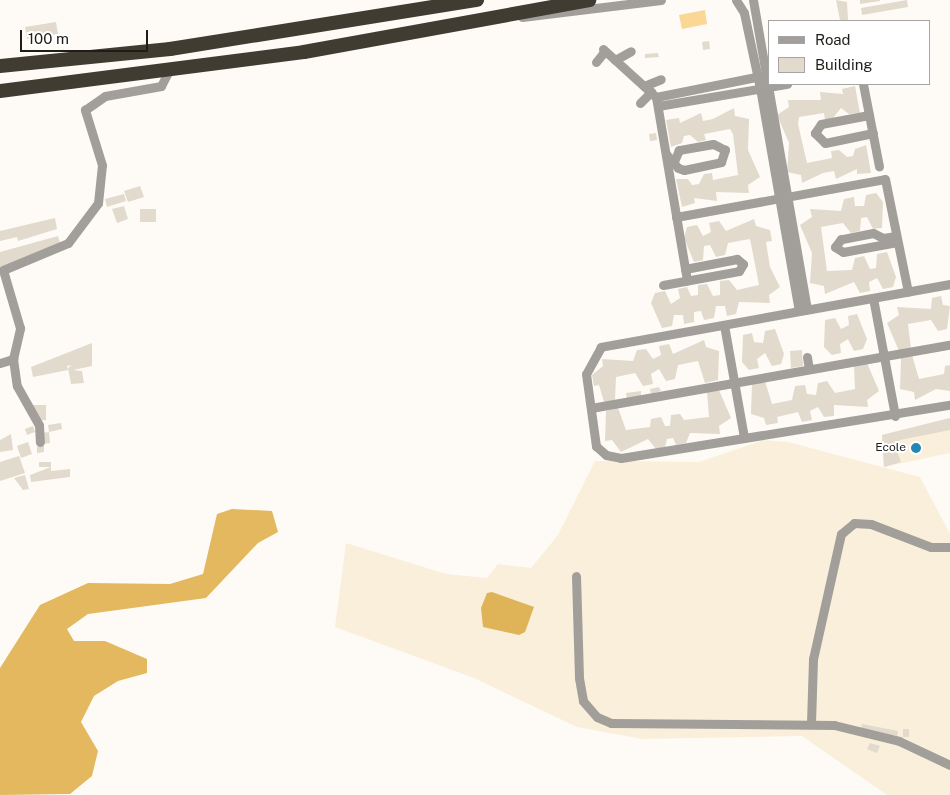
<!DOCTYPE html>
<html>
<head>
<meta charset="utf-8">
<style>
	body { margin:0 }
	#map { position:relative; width:950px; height:795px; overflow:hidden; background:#fefbf6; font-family:"Public Sans",sans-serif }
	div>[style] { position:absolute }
	.built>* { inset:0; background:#f9efda }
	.green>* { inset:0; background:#fad794 }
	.forest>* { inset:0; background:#e4b85e }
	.water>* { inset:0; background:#dfb358 }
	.building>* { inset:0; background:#e1dacd }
	.minor>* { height:9px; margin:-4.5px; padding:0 4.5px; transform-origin:4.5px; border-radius:4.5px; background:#a29f9a }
	.highway>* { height:14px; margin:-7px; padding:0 7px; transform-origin:7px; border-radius:7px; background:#413c31 }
	.dots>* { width:14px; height:14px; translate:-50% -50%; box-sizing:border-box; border:2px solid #fff; border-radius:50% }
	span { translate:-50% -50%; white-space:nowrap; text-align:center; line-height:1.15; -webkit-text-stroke:4px #fff; paint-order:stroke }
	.poi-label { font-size:12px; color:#1f1d18 }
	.right { translate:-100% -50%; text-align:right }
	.legend { position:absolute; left:768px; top:20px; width:162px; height:65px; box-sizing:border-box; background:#fff; border:1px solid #a5a5a3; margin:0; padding:6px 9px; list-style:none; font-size:15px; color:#1f1d18 }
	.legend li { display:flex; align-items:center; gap:10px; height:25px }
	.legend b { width:25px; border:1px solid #a5a5a3 }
	.scale { position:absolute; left:20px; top:30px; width:128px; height:22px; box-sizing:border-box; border:2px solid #1f1d18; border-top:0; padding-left:6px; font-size:15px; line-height:18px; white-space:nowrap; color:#1f1d18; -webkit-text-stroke:4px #fff; paint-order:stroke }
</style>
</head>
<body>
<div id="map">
	<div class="built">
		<div style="clip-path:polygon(950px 418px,950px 453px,884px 467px,882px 435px)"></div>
		<div style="clip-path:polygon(764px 440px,788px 442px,920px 477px,950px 534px,950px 795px,887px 795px,802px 736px,642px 739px,577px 727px,474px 678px,335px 627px,346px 543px,446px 574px,487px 578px,498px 564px,531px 568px,558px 535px,595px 461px,699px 462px)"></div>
	</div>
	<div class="green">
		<div style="clip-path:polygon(705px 10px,707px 24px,682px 29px,679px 15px)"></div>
	</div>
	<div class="forest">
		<div style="clip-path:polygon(232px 509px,272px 511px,278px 532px,258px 543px,206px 598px,88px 614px,67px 629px,74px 641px,105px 641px,147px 659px,147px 673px,118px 681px,94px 696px,81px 722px,98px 751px,92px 776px,70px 794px,0 795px,0 668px,40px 605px,88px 583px,170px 584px,203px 574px,217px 514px)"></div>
	</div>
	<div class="water">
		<div style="clip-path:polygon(492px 592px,534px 607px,525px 632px,519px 635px,483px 627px,481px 608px,487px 593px)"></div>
	</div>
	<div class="building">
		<div style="clip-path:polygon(836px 0,847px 2px,848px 20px,840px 20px)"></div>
		<div style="clip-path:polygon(860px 0,880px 0,880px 1px,860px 4px)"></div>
		<div style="clip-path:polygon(907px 0,908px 7px,862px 15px,861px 8px)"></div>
		<div style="clip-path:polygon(56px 22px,58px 34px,27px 39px,25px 27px)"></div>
		<div style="clip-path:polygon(709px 41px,710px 49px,703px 50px,702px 42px)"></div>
		<div style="clip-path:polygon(658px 53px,659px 57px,645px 58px,645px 54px)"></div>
		<div style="clip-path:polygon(855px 86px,860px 113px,849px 114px,841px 108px,833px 118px,825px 120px,824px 113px,799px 117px,798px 124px,807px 163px,832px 158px,831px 151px,839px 150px,847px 157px,853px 156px,855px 149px,866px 145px,871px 173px,857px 174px,857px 169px,836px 179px,834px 171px,823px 173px,802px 183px,801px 175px,787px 172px,789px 143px,777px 115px,789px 107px,788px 100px,821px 100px,820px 92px,843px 94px,842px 89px)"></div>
		<div style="clip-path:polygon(734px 108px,735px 116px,749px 119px,748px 150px,760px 177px,748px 185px,749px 193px,716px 192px,717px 201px,694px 198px,695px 203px,682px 207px,676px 179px,688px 179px,692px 185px,699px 184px,704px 174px,712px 173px,713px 180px,738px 175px,733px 134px,730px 129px,704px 134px,706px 140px,698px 142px,690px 135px,684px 136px,682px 143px,671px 147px,666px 120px,679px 118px,680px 123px,701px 113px,703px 121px,713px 119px)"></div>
		<div style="clip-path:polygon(656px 133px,657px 140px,650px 141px,649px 134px)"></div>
		<div style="clip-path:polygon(140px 186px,144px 197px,128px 202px,124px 191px)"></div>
		<div style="clip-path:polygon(876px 193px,883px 202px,882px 228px,873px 229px,867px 217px,861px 218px,860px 231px,851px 233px,843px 223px,821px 227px,827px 271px,852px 270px,855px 258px,864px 256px,870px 269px,876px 268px,877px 254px,887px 252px,896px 277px,893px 287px,883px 289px,877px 278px,869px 282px,870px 291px,860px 293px,854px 282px,825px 294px,824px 286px,810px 283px,812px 253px,800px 225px,812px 217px,810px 209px,841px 211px,844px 199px,854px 197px,855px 206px,864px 206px,866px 195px)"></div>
		<div style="clip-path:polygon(124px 194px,126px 201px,107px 207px,105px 199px)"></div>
		<div style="clip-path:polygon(124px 206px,128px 219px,117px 223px,112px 209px)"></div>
		<div style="clip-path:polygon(140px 209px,156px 209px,156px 222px,140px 222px)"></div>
		<div style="clip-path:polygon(55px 218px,57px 229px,18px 241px,17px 237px,0 241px,0 231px)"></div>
		<div style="clip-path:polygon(754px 219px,756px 226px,770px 230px,772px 241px,766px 242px,770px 267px,780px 287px,769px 295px,770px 303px,739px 302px,736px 314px,727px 316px,725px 306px,716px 306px,714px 318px,704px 320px,701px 311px,694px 312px,694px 322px,684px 324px,683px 315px,674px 315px,672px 326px,662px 328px,651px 303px,655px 293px,665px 291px,671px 304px,680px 298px,678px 289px,687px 287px,691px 296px,698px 295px,698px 285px,707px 284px,713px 296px,720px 295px,720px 281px,729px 280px,737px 290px,759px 285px,750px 239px,728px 243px,725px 255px,716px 257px,710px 245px,704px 246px,703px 260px,694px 262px,684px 238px,687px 227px,697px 225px,703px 236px,711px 232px,709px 223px,719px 221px,726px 231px)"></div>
		<div style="clip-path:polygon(58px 236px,62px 250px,0 267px,0 252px)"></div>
		<div style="clip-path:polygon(941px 296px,943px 305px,950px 306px,947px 329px,938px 331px,931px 320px,908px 324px,911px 349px,899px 351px,887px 323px,899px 315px,897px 307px,931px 309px,932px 298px)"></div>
		<div style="clip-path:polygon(857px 314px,867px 339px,863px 349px,854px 351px,848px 339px,840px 344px,841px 353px,832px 355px,824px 347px,825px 320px,835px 318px,841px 329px,849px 325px,848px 316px)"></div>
		<div style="clip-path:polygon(775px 329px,784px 354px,781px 364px,772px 366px,765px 353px,757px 359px,759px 368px,749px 370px,742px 362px,743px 335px,752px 333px,754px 342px,763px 343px,765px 331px)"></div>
		<div style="clip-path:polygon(704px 340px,706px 347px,719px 351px,718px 380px,705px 383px,698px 361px,678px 365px,675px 379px,666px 381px,659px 369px,651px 374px,653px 384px,643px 386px,635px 373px,616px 377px,615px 400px,604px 402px,599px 385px,594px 386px,592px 375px,603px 366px,602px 359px,633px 361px,637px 350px,646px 349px,653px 359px,661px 355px,659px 346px,669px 344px,673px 354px)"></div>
		<div style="clip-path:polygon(92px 343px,92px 366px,73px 370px,82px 371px,84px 383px,71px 384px,68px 368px,72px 365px,67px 366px,68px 370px,33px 377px,31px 367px)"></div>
		<div style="clip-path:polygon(802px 350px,803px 366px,791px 368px,790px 351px)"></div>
		<div style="clip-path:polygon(912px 355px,919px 379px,944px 374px,945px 366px,950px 365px,950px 391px,936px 389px,915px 400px,914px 392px,900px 389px,901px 358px)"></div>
		<div style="clip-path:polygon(867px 363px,879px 391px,867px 400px,868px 407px,834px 405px,834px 416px,824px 417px,818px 407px,810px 411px,812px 420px,802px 422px,798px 412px,777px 417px,778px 423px,766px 425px,764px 418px,751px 414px,752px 383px,765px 381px,772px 404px,792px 400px,795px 386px,805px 385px,807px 394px,816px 395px,818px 383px,827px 381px,835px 393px,855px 389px,854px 365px)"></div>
		<div style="clip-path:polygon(659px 387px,661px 391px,651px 394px,650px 389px)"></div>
		<div style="clip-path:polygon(719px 390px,731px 418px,719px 426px,720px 434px,690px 433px,686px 443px,676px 445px,673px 438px,667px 439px,665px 447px,656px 449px,648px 439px,621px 452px,612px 440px,605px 441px,606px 411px,618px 408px,626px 430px,650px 427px,651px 419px,661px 417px,665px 426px,670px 426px,671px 415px,680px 414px,684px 420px,709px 417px,707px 392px)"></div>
		<div style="clip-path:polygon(641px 391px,641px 397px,627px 399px,626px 393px)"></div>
		<div style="clip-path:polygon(33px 405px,46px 405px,46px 420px,34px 421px)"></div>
		<div style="clip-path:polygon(950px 418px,950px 430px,900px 440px,895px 446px,901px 462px,884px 467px,882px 435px)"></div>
		<div style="clip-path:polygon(61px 423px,62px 429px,49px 432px,48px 425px)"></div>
		<div style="clip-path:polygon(33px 426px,35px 432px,27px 435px,25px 429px)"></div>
		<div style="clip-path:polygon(49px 432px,50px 443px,42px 444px,41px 433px)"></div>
		<div style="clip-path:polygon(11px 434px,13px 450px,0 452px,0 440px)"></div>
		<div style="clip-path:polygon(28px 442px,32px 454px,21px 458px,17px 446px)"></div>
		<div style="clip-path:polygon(37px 446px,44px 446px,44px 452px,37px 453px)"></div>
		<div style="clip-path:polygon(19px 456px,25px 473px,0 481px,0 462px)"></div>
		<div style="clip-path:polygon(39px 462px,51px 462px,51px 467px,39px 467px)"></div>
		<div style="clip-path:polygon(51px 467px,51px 471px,70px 469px,70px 477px,31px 482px,30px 475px)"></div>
		<div style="clip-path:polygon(25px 475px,29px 489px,23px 490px,14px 478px)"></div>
		<div style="clip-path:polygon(862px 724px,898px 731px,897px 736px,861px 729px)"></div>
		<div style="clip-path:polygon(903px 729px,909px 729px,909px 737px,903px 737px)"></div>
		<div style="clip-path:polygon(870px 743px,880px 746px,877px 753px,867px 749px)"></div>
	</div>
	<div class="minor">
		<div style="left:736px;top:0;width:15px;rotate:58deg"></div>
		<div style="left:744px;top:13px;width:77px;rotate:78deg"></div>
		<div style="left:760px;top:88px;width:226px;rotate:80.1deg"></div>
		<div style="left:753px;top:0;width:314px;rotate:80.1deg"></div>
		<div style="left:522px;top:17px;width:140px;rotate:-7deg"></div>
		<div style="left:603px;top:49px;width:72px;rotate:42.2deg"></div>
		<div style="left:656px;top:97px;width:186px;rotate:80.4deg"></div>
		<div style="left:615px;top:60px;width:18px;rotate:-29deg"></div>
		<div style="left:596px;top:62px;width:14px;rotate:-51deg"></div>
		<div style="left:863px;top:84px;width:84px;rotate:79deg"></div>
		<div style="left:644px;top:86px;width:18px;rotate:-22deg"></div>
		<div style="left:656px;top:97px;width:107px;rotate:-11.3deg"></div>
		<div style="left:640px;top:103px;width:16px;rotate:-45deg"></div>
		<div style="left:658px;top:106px;width:131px;rotate:-9.7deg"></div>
		<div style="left:869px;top:115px;width:49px;rotate:169.4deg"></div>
		<div style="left:821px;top:124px;width:11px;rotate:124deg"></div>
		<div style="left:815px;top:133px;width:14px;rotate:45deg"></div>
		<div style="left:825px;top:143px;width:49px;rotate:-11.8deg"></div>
		<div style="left:666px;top:154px;width:18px;rotate:49deg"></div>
		<div style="left:678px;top:168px;width:6px;rotate:18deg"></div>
		<div style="left:684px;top:170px;width:38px;rotate:-12deg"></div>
		<div style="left:721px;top:162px;width:13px;rotate:-72deg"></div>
		<div style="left:725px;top:150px;width:13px;rotate:-153deg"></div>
		<div style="left:713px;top:144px;width:35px;rotate:170deg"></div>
		<div style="left:679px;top:150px;width:12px;rotate:114deg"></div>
		<div style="left:676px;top:217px;width:212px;rotate:-10.3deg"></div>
		<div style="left:885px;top:179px;width:115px;rotate:78.5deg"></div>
		<div style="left:896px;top:236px;width:13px;rotate:171deg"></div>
		<div style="left:883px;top:238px;width:11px;rotate:-153deg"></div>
		<div style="left:873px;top:233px;width:33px;rotate:169deg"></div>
		<div style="left:841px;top:239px;width:10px;rotate:127deg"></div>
		<div style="left:835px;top:247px;width:9px;rotate:32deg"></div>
		<div style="left:843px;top:252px;width:55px;rotate:-10.5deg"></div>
		<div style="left:950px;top:284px;width:355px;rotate:169.8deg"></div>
		<div style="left:601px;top:347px;width:31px;rotate:119deg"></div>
		<div style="left:586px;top:374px;width:73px;rotate:82.1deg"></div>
		<div style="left:596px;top:446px;width:13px;rotate:42deg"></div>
		<div style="left:606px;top:455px;width:15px;rotate:11deg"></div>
		<div style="left:621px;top:458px;width:333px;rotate:-9.2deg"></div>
		<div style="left:663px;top:285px;width:77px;rotate:-10.4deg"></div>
		<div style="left:739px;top:271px;width:8px;rotate:-60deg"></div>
		<div style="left:743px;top:264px;width:8px;rotate:-140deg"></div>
		<div style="left:737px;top:259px;width:53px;rotate:169.1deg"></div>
		<div style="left:873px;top:298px;width:120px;rotate:79.4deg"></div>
		<div style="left:724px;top:325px;width:114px;rotate:79.9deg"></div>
		<div style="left:807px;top:357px;width:12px;rotate:81deg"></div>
		<div style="left:13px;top:359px;width:27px;rotate:82deg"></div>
		<div style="left:17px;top:386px;width:45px;rotate:60.6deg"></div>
		<div style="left:39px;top:425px;width:17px;rotate:87deg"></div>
		<div style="left:0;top:363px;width:14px;rotate:-17deg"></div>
		<div style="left:13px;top:359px;width:32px;rotate:-77deg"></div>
		<div style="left:20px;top:328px;width:60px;rotate:-106.3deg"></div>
		<div style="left:3px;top:270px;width:70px;rotate:-22.6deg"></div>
		<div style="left:68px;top:243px;width:50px;rotate:-53.1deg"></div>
		<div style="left:98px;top:203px;width:38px;rotate:-84deg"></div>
		<div style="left:102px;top:165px;width:58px;rotate:-107.2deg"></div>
		<div style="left:85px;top:110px;width:24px;rotate:-35deg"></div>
		<div style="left:105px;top:96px;width:57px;rotate:-10.1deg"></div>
		<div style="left:161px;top:86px;width:18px;rotate:-63deg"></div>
		<div style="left:591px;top:408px;width:364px;rotate:-10deg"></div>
		<div style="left:576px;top:576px;width:102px;rotate:88.3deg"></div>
		<div style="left:579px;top:678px;width:23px;rotate:80deg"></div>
		<div style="left:583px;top:701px;width:21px;rotate:49deg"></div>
		<div style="left:597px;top:717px;width:15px;rotate:23deg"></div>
		<div style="left:611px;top:723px;width:223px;rotate:0.5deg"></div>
		<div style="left:834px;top:725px;width:67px;rotate:13.8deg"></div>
		<div style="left:899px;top:741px;width:56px;rotate:25.2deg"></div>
		<div style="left:811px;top:723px;width:64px;rotate:-88.2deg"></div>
		<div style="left:813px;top:659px;width:128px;rotate:-77.4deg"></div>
		<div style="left:841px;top:534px;width:17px;rotate:-40deg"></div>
		<div style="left:854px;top:523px;width:17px;rotate:3deg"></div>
		<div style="left:871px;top:524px;width:64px;rotate:21deg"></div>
		<div style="left:931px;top:547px;width:19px"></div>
	</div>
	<div class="highway">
		<div style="left:0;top:66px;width:171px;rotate:-5.7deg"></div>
		<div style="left:170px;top:49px;width:311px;rotate:-9.1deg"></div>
		<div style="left:0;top:91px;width:306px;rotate:-7.3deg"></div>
		<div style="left:304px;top:52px;width:290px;rotate:-10.3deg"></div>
	</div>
	<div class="dots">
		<div style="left:916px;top:448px;background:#2586b1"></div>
	</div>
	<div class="poi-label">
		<span class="right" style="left:906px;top:448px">Ecole</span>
	</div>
	<ul class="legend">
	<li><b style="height:6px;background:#a29f9a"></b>Road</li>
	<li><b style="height:14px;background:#e1dacd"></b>Building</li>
	</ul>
	<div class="scale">100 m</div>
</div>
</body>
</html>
